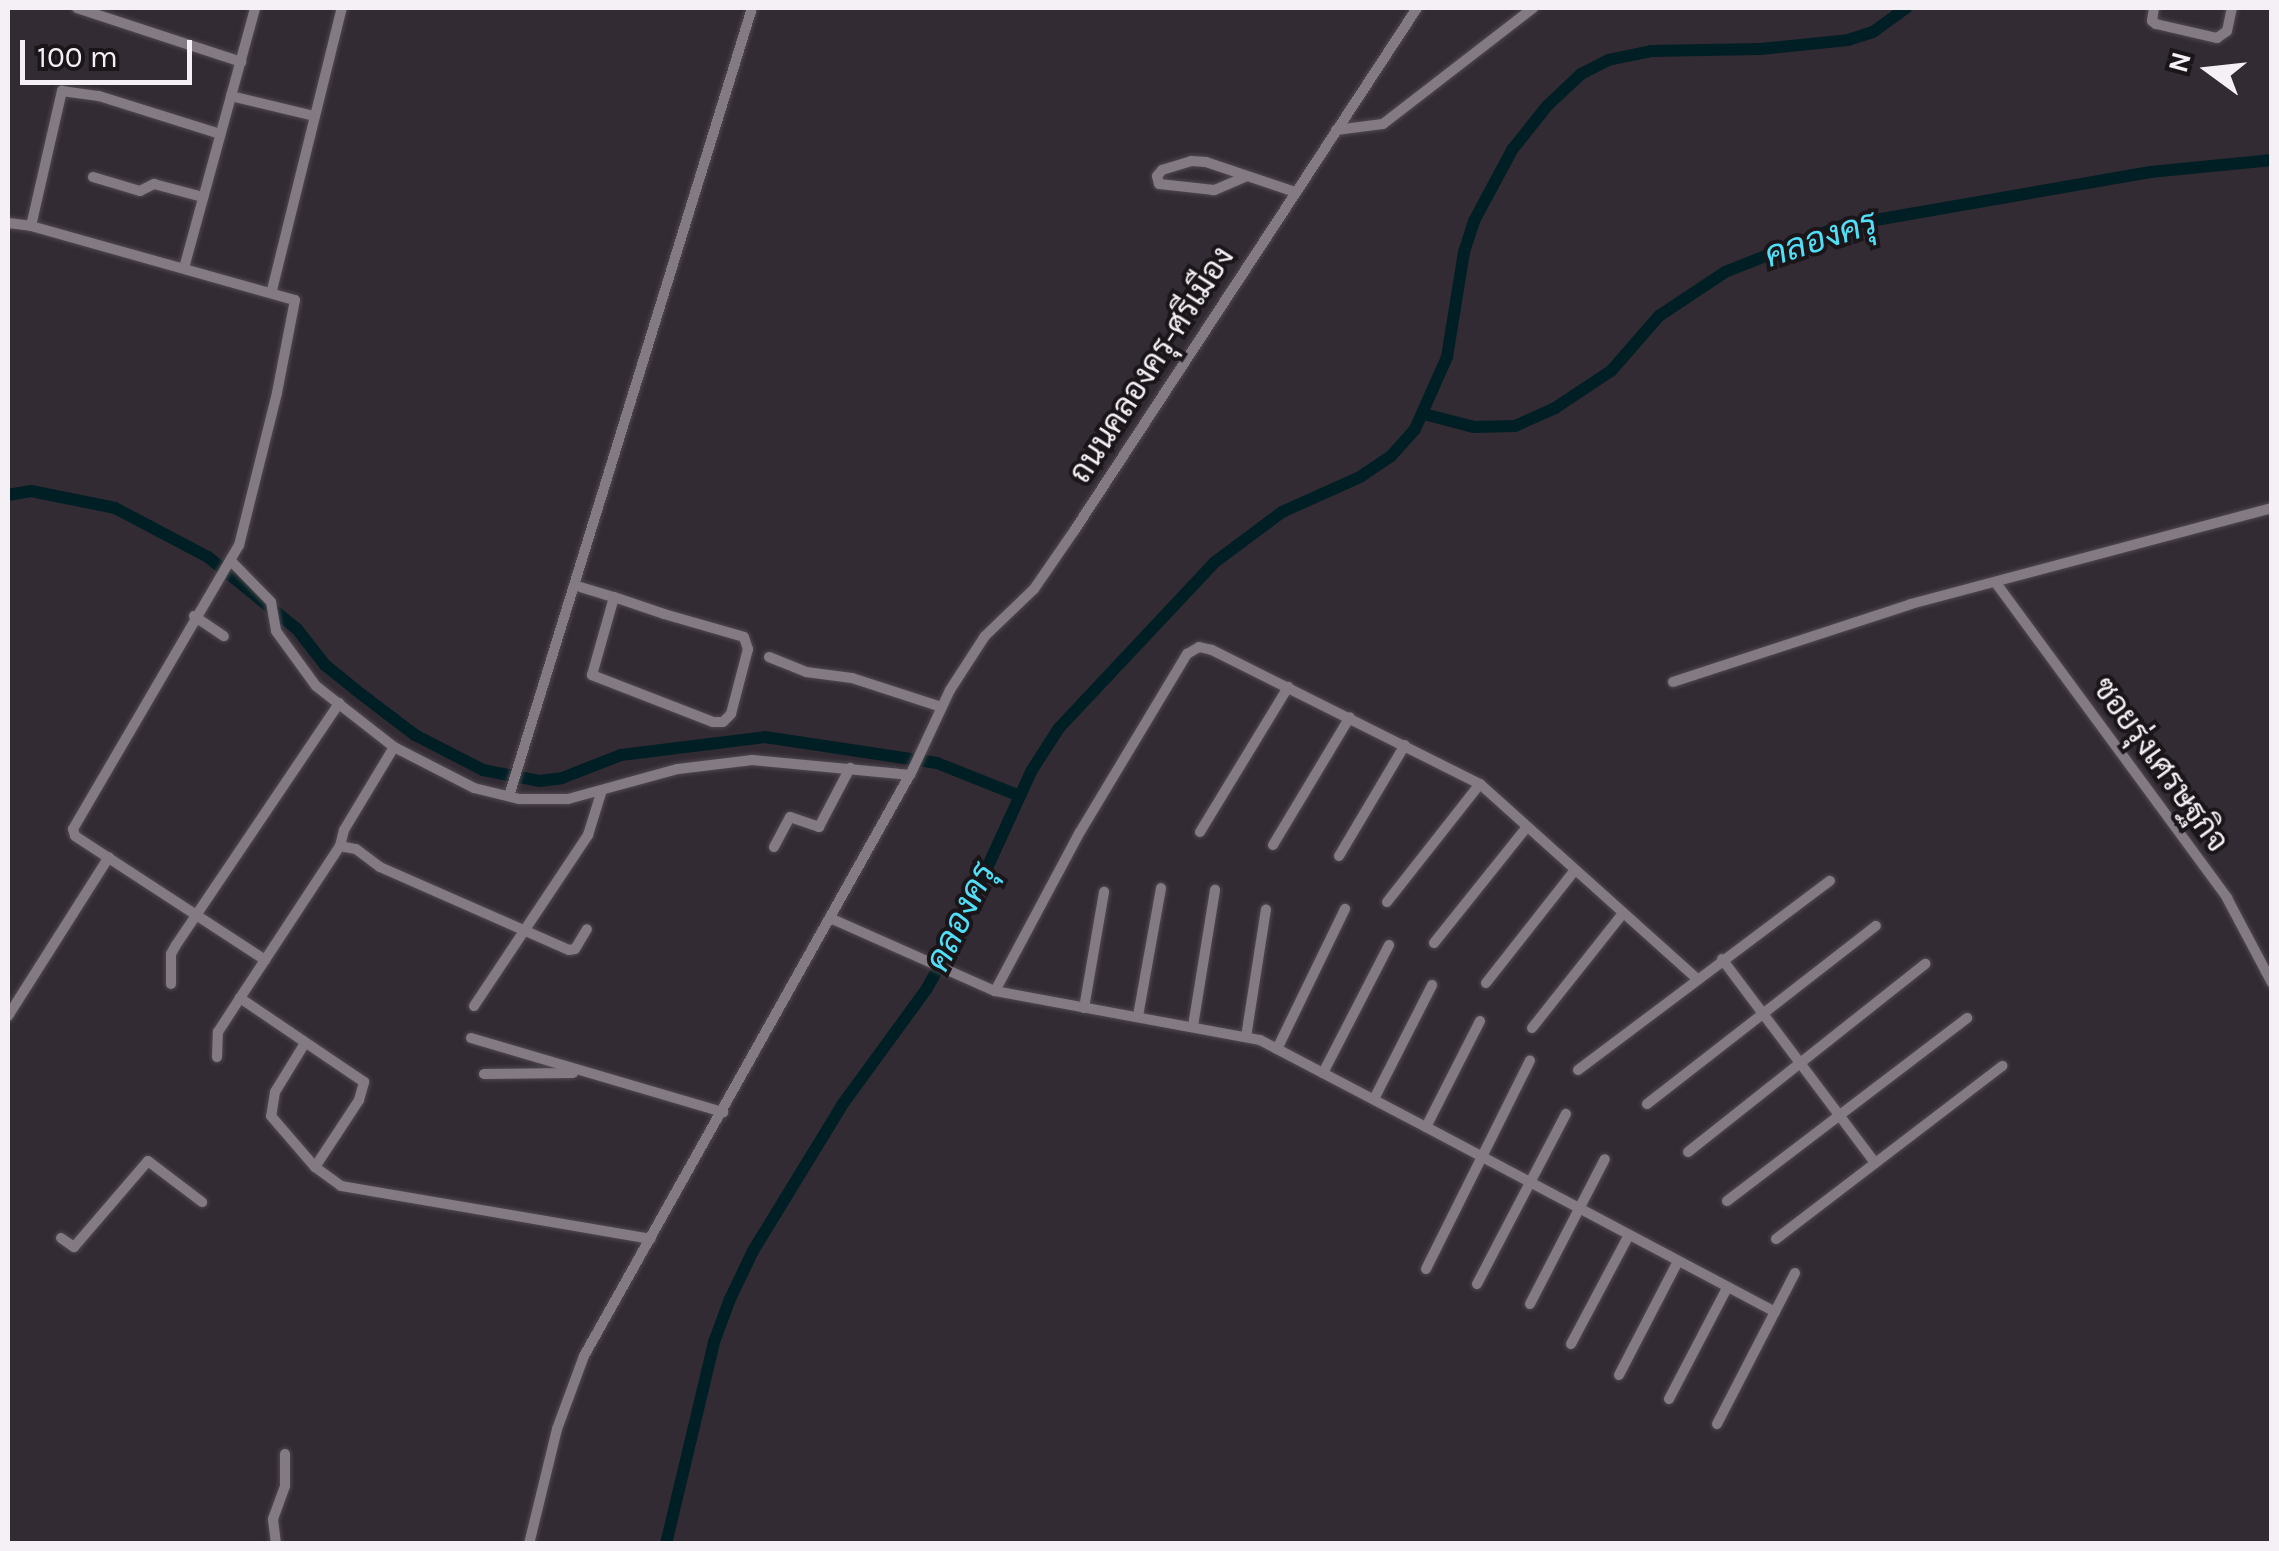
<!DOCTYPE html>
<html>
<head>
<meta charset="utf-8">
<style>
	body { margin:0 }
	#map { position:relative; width:2279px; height:1551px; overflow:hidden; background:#332b34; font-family:Karla,Sarabun,sans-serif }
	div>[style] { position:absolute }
	.canal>* { height:12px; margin:-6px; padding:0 6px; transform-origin:6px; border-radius:6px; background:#001f24 }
	.roads { filter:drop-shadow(0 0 2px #4f494f) drop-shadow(0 0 2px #4f494f) }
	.street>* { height:10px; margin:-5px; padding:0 5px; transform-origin:5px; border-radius:5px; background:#837a84 }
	span { translate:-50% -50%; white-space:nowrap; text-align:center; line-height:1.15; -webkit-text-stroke:8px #191519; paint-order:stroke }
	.street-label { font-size:32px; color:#f5f0f5 }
	.water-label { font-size:35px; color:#50dff6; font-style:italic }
	.frame { position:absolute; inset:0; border:10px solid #f5f0f5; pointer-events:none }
	.north { position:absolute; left:2159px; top:20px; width:100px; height:100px; -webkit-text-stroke:8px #191519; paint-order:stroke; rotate:285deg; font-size:28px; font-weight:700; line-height:40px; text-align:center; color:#f5f0f5 }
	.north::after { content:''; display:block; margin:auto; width:35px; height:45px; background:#f5f0f5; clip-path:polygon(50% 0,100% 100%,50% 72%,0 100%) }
	.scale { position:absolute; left:20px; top:40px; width:172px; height:45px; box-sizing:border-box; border:5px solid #f5f0f5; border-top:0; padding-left:12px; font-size:30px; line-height:35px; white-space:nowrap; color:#f5f0f5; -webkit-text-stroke:8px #191519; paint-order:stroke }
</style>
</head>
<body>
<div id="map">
	<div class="canal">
		<div style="left:1424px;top:414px;width:52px;rotate:14.6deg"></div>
		<div style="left:1474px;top:427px;width:41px;rotate:-1.4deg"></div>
		<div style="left:1515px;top:426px;width:44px;rotate:-24.2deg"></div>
		<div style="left:1555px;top:408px;width:67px;rotate:-33.5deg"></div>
		<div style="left:1611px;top:371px;width:73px;rotate:-48.9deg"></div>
		<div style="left:1659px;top:316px;width:79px;rotate:-33.7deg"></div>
		<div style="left:1725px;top:272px;width:125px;rotate:-21.6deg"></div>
		<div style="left:1841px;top:226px;width:314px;rotate:-9.9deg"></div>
		<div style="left:2150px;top:172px;width:123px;rotate:-5.6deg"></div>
		<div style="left:8px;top:495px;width:23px;rotate:-10deg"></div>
		<div style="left:31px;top:491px;width:86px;rotate:11.4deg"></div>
		<div style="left:115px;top:508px;width:105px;rotate:27.8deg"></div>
		<div style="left:208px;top:557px;width:114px;rotate:39deg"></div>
		<div style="left:297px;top:629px;width:46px;rotate:52.1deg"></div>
		<div style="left:325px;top:665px;width:46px;rotate:38.9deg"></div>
		<div style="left:361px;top:694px;width:68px;rotate:37.2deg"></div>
		<div style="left:415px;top:735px;width:76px;rotate:27.2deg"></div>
		<div style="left:483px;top:770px;width:57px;rotate:11.1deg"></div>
		<div style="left:539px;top:781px;width:23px;rotate:-7deg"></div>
		<div style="left:562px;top:778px;width:63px;rotate:-21.3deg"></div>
		<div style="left:621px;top:755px;width:145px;rotate:-7.1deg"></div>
		<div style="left:765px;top:737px;width:174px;rotate:8.6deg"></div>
		<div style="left:937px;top:763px;width:89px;rotate:21.7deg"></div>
		<div style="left:666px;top:1544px;width:208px;rotate:-76.6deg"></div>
		<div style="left:714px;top:1342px;width:46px;rotate:-69.6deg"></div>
		<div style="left:730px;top:1299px;width:53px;rotate:-64.4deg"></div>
		<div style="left:753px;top:1251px;width:171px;rotate:-58.6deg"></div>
		<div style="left:842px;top:1105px;width:142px;rotate:-53.9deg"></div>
		<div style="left:926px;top:990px;width:57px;rotate:-60.8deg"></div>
		<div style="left:954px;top:940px;width:187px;rotate:-65.4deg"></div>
		<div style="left:1032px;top:770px;width:50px;rotate:-57.3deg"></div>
		<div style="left:1059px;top:728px;width:228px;rotate:-46.8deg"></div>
		<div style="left:1215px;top:562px;width:84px;rotate:-36.7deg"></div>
		<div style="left:1282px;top:512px;width:85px;rotate:-24.2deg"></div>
		<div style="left:1360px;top:477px;width:37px;rotate:-34deg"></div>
		<div style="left:1391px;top:456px;width:36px;rotate:-48deg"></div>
		<div style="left:1415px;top:429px;width:79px;rotate:-66deg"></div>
		<div style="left:1447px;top:357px;width:106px;rotate:-80.8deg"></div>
		<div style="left:1464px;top:252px;width:33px;rotate:-72deg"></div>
		<div style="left:1474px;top:221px;width:81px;rotate:-61.8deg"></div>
		<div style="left:1512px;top:150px;width:56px;rotate:-51.5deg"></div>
		<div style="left:1547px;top:106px;width:47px;rotate:-43.3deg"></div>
		<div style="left:1581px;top:74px;width:30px;rotate:-27deg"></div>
		<div style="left:1608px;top:60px;width:44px;rotate:-11.8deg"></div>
		<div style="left:1651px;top:51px;width:109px;rotate:-1.1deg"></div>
		<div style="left:1760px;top:49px;width:88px;rotate:-5.8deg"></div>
		<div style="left:1848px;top:40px;width:26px;rotate:-18deg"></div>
		<div style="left:1873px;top:32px;width:41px;rotate:-36deg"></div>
	</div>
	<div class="roads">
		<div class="street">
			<div style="left:77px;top:8px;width:173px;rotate:18.2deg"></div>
			<div style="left:2154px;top:8px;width:13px;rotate:99deg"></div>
			<div style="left:2152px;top:21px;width:5px;rotate:37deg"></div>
			<div style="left:2156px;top:24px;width:63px;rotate:12.9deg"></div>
			<div style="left:2217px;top:38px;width:12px;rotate:-35deg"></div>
			<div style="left:2227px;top:31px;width:24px;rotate:-78deg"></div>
			<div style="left:231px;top:96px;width:85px;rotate:13.5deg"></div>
			<div style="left:1336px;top:130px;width:47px;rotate:-7.3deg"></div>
			<div style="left:1383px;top:124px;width:190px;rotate:-37.7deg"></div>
			<div style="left:93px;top:177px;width:49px;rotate:16.6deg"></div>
			<div style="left:140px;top:191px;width:16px;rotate:-27deg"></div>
			<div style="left:154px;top:184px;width:51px;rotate:14.9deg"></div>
			<div style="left:1245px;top:177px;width:34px;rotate:157deg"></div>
			<div style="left:1214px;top:190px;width:55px;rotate:-173.8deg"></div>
			<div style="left:1159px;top:184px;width:8px;rotate:-104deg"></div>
			<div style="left:1157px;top:176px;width:8px;rotate:-50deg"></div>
			<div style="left:1162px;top:170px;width:30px;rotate:-17deg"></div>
			<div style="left:1191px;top:161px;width:15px;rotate:4deg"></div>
			<div style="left:1206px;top:162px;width:94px;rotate:18.6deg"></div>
			<div style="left:8px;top:223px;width:23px;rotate:7deg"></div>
			<div style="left:31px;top:226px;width:274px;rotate:15.7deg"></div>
			<div style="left:295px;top:300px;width:95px;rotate:101deg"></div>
			<div style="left:277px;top:393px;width:157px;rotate:104deg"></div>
			<div style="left:239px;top:545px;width:329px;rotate:120.3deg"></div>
			<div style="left:73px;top:829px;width:7px;rotate:74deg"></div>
			<div style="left:75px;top:836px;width:227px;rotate:33.1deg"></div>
			<div style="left:31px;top:226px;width:139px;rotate:-77.1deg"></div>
			<div style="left:62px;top:91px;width:37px;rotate:8deg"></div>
			<div style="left:99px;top:96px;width:127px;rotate:17.4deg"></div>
			<div style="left:184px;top:268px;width:270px;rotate:-74.7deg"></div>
			<div style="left:272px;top:290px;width:291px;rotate:-76.1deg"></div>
			<div style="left:231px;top:561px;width:57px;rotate:45.7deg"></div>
			<div style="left:271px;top:602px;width:29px;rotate:80deg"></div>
			<div style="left:276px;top:631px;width:68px;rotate:54deg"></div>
			<div style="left:316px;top:686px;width:99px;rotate:38deg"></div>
			<div style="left:394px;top:747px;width:90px;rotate:27.1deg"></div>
			<div style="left:474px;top:788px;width:46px;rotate:13.7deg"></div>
			<div style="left:519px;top:799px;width:49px"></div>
			<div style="left:568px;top:799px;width:114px;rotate:-15.3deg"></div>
			<div style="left:678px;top:769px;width:75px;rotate:-6.9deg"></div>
			<div style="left:752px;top:760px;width:159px;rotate:5.4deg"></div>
			<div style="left:1996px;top:583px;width:391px;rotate:53.7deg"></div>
			<div style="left:2227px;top:898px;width:96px;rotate:62.1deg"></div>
			<div style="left:577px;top:586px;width:39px;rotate:17deg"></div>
			<div style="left:614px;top:597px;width:53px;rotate:18.8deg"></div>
			<div style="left:664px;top:614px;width:83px;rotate:16deg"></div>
			<div style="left:744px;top:637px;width:13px;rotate:72deg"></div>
			<div style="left:748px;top:649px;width:67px;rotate:104.7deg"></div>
			<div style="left:731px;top:714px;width:11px;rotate:135deg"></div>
			<div style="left:723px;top:722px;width:10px;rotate:180deg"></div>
			<div style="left:713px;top:722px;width:130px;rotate:-158.8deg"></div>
			<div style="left:592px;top:675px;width:81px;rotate:-74.2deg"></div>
			<div style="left:194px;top:616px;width:36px;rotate:34deg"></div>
			<div style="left:769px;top:657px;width:40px;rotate:22deg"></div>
			<div style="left:806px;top:672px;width:46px;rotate:7.4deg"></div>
			<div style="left:852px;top:678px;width:94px;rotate:18deg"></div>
			<div style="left:1673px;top:682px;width:250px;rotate:-18.1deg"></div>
			<div style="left:1911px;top:604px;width:374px;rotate:-14.9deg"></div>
			<div style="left:509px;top:796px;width:825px;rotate:-72.86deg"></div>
			<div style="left:1200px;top:832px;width:170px;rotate:-58.7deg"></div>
			<div style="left:1273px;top:845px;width:149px;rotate:-59deg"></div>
			<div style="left:340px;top:846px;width:16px;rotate:-76deg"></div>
			<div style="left:344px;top:830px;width:97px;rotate:-58.9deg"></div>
			<div style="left:774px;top:847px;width:34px;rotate:-62deg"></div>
			<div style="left:790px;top:817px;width:31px;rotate:19deg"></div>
			<div style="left:819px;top:827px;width:67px;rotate:-62.3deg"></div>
			<div style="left:1339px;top:856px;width:129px;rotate:-59.3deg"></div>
			<div style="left:1387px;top:902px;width:150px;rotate:-51.8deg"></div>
			<div style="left:830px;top:918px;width:180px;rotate:23.9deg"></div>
			<div style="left:995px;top:991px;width:269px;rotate:10.5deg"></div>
			<div style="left:1260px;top:1040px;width:187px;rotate:27.7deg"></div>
			<div style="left:1426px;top:1127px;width:119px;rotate:-63deg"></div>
			<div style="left:1434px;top:943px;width:149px;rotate:-51.3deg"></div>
			<div style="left:1722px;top:959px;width:255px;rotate:53.1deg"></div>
			<div style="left:1486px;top:983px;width:144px;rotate:-51.8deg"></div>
			<div style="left:171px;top:984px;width:30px;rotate:-90deg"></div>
			<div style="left:171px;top:954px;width:10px;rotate:-61deg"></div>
			<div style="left:176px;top:945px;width:292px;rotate:-56deg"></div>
			<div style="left:995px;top:991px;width:180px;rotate:-61.9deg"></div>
			<div style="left:1080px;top:832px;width:208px;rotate:-59deg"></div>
			<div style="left:1187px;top:654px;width:14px;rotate:-30deg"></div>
			<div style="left:1199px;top:647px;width:13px;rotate:13deg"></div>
			<div style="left:1212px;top:650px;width:300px;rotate:26.6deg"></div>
			<div style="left:1480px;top:784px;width:290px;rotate:41.9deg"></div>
			<div style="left:474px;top:1006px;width:206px;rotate:-56.3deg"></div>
			<div style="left:588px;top:835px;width:47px;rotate:-72.7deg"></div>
			<div style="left:1084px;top:1008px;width:118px;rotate:-80.2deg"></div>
			<div style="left:8px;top:1016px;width:188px;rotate:-57.6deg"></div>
			<div style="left:1138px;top:1016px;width:130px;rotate:-79.8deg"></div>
			<div style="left:1193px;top:1026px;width:138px;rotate:-80.8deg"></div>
			<div style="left:1532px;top:1028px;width:147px;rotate:-51.6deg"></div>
			<div style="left:1246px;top:1037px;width:129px;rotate:-81.1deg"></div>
			<div style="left:471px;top:1038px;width:263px;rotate:16.4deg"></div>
			<div style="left:305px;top:1043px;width:57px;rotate:121.5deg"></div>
			<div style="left:275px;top:1092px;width:24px;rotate:99deg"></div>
			<div style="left:271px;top:1116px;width:67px;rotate:49.2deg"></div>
			<div style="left:315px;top:1167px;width:32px;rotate:36deg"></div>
			<div style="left:341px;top:1186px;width:314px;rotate:9.7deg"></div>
			<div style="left:1277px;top:1049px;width:156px;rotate:-64.1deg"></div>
			<div style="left:217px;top:1057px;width:25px;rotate:-88deg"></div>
			<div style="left:218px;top:1032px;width:40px;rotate:-57.1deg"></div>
			<div style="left:1578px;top:1070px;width:315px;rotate:-36.9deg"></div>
			<div style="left:1323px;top:1073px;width:144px;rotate:-62.7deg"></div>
			<div style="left:484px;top:1074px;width:89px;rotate:-0.6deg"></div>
			<div style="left:1374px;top:1099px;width:128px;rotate:-63deg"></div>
			<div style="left:1647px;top:1104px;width:290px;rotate:-37.9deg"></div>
			<div style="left:1426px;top:1127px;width:395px;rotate:27.9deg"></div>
			<div style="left:1688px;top:1152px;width:303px;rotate:-38.4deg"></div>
			<div style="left:315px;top:1167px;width:80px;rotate:-56.7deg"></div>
			<div style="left:359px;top:1100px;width:19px;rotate:-74deg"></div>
			<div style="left:364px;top:1082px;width:150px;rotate:-145.9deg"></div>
			<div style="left:240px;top:998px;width:182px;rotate:-56.7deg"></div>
			<div style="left:340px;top:846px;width:16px;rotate:11deg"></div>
			<div style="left:356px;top:849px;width:30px;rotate:37deg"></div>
			<div style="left:380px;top:867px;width:206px;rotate:23.7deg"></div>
			<div style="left:569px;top:950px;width:6px;rotate:-9deg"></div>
			<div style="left:575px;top:949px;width:23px;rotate:-59deg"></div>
			<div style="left:1727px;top:1201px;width:302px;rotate:-37.3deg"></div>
			<div style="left:61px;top:1238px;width:16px;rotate:35deg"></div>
			<div style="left:74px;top:1247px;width:113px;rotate:-49.3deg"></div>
			<div style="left:148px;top:1161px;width:68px;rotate:37.2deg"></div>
			<div style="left:1776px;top:1239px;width:285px;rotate:-37.4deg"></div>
			<div style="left:1426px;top:1269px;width:233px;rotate:-63.5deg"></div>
			<div style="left:1477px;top:1284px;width:192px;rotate:-62.4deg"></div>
			<div style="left:1530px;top:1304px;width:163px;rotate:-62.7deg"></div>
			<div style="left:1571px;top:1344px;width:123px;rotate:-62deg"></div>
			<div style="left:1619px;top:1375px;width:128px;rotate:-62.6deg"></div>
			<div style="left:1669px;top:1399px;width:125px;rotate:-62.4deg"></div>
			<div style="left:1717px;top:1424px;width:170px;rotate:-62.7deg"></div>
			<div style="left:276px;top:1544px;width:25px;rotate:-97deg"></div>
			<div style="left:273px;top:1519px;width:35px;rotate:-70deg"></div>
			<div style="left:285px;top:1486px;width:32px;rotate:-90deg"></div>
			<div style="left:529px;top:1544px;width:118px;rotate:-76.3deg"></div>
			<div style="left:557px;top:1429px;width:78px;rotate:-69.7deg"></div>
			<div style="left:584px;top:1356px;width:673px;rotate:-60.73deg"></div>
			<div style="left:913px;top:769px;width:87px;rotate:-64.9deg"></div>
			<div style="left:950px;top:690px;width:64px;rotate:-57.1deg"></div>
			<div style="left:985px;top:636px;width:68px;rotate:-43.8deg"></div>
			<div style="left:1034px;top:589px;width:70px;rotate:-55.4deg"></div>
			<div style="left:1074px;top:531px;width:625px;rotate:-56.74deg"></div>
		</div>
	</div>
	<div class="street-label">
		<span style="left:1152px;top:365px;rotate:-57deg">ถนนคลองครุ-ศรีเมือง</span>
		<span style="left:2160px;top:765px;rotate:54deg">ซอยรุ่งเศรษฐกิจ</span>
	</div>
	<div class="water-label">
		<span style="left:1821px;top:239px;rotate:-18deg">คลองครุ</span>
		<span style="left:961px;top:917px;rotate:-64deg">คลองครุ</span>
	</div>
	<div class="frame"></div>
	<div class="north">N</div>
	<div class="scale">100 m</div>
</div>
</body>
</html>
